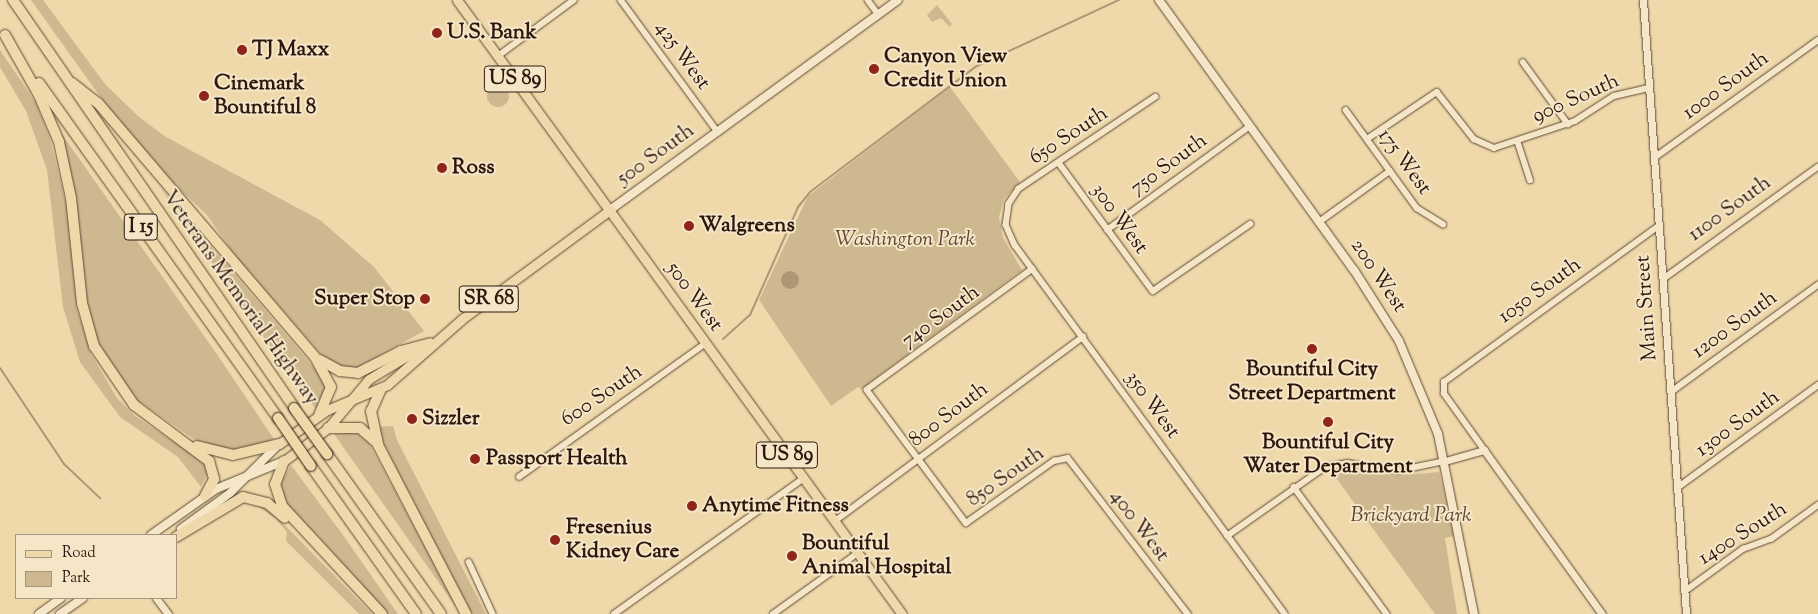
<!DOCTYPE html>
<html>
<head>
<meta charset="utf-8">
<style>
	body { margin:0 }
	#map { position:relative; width:1818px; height:614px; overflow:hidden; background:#efd9ab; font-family:"Sorts Mill Goudy",serif }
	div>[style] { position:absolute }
	.green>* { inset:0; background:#ceb890 }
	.round { border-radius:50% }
	.water>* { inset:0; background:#ad9776 }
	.stream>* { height:2px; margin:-1px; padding:0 1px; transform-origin:1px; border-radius:1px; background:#ad9776 }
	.roads { filter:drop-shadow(0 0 1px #5e4835) drop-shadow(0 0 1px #5e4835) }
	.minor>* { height:5.5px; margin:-2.75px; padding:0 2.75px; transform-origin:2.75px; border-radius:2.75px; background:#f5e6c8 }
	.tertiary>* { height:7px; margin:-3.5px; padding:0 3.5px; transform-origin:3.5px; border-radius:3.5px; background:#f5e6c8 }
	.secondary>* { height:8px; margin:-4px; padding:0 4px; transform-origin:4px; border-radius:4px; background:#f5e6c8 }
	.primary>* { height:9px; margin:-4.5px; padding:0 4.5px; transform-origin:4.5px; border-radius:4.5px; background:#efd9ab }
	.motorway>* { height:10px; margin:-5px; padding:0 5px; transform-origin:5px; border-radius:5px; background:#efd9ab }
	.bridges { filter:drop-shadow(0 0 1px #2e180e) drop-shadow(0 0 1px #2e180e) }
	.motorway-bridge>* { height:10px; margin:-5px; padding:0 5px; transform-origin:5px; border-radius:5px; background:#efd9ab }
	.dots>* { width:14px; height:14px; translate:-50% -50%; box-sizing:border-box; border:2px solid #f5e6c8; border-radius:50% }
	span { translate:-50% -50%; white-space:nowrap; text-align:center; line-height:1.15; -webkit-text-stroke:4px #f5e6c8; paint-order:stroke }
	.shield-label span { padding:1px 4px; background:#f5e6c8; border:1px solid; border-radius:4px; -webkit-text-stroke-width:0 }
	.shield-label { font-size:20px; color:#2e180e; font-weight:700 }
	.poi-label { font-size:21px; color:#2e180e; font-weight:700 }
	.left { translate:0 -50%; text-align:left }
	.right { translate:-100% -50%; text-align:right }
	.street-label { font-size:21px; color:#2e180e }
	.park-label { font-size:21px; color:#5e4835; font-style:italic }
	.legend { position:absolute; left:15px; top:534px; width:162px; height:65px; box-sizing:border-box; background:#f5e6c8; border:1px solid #a5947e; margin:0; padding:6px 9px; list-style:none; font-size:15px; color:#2e180e }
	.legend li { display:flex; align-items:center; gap:10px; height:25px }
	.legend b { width:25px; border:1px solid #a5947e }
</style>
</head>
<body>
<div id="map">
	<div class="green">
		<div style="clip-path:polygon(31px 0,43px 0,105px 84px,139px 117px,166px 137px,320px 220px,374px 267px,424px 331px,357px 368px,348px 370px,324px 358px,233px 253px,207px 215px,157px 168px,119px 123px)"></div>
		<div style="clip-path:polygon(937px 5px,952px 24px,950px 27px,941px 18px,932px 22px,927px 15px)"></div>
		<div style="clip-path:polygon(0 50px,36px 103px,50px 138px,68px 212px,77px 309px,91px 354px,117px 398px,135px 416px,203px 461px,208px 473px,201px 487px,178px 457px,120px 417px,80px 362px,63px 307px,47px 170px,26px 111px,0 67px)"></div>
		<div class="round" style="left:487px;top:85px;width:22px;height:22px"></div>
		<div style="clip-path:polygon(950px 87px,1020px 182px,1004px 199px,999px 217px,1003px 238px,1022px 270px,861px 389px,858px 387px,831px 406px,759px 300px,808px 196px)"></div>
		<div style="clip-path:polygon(59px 130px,214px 350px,274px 439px,242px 452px,202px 445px,130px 395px,104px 359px,85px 309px)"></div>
		<div style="clip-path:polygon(160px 187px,318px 372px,326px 387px,320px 406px,316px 409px,262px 335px)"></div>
		<div style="clip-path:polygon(393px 426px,397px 440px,486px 614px,473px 614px,469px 609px,375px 427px)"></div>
		<div style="clip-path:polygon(355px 432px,369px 443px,461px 614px,334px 434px)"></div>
		<div style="clip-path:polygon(291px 465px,343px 535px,398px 614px,388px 614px,314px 532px,291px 513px,278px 488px)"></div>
		<div style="clip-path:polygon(1346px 469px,1394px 476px,1439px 472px,1454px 536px,1445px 538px,1457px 614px,1435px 614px,1331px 471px)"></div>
		<div style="clip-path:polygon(255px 504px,271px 511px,372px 614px,359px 614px,286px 541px,287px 532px,276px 519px)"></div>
	</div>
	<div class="water">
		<div class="round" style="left:781px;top:271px;width:18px;height:18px"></div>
	</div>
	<div class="stream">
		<div style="left:723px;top:339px;width:36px;rotate:-42deg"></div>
		<div style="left:750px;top:315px;width:118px;rotate:-66deg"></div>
		<div style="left:798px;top:207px;width:19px;rotate:-51deg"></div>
		<div style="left:810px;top:192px;width:207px;rotate:-37.1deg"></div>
		<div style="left:975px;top:67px;width:159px;rotate:-25deg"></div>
		<div style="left:0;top:368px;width:115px;rotate:56.3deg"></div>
		<div style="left:64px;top:464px;width:50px;rotate:43.4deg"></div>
	</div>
	<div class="roads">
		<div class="minor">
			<div style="left:621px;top:0;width:164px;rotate:53.7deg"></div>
			<div style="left:868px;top:0;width:17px;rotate:54deg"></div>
			<div style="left:498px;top:56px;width:94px;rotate:-36.4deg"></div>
			<div style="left:1523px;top:62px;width:77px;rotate:54deg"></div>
			<div style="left:1156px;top:97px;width:165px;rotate:146.1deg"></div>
			<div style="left:1019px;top:189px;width:18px;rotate:124deg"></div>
			<div style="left:1009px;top:204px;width:21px;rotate:98deg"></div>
			<div style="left:1006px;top:225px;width:22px;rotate:66deg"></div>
			<div style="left:1015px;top:245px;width:457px;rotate:53.8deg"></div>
			<div style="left:1346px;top:110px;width:121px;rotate:54.1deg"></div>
			<div style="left:1417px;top:208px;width:31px;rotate:32deg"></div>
			<div style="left:1367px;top:139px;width:84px;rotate:-33.9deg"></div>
			<div style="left:1437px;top:92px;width:60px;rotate:51.8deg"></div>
			<div style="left:1474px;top:139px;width:22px;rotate:24deg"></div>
			<div style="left:1494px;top:148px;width:85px;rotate:-18.4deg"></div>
			<div style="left:1575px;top:121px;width:46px;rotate:-32.7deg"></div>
			<div style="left:1614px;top:96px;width:36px;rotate:-13deg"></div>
			<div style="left:1518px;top:142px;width:40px;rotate:72deg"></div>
			<div style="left:1654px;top:158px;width:202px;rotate:-35.7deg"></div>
			<div style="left:1059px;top:163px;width:159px;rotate:53.7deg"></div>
			<div style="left:1153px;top:291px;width:118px;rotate:-34.6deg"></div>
			<div style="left:1319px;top:222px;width:87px;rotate:-35.7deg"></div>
			<div style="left:1107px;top:230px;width:177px;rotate:-36deg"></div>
			<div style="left:1033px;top:269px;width:205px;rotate:143.9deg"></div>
			<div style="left:867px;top:390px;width:166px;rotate:53.3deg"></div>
			<div style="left:966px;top:523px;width:108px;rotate:-35.2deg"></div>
			<div style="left:1054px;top:461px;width:14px;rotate:-12deg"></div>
			<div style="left:1068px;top:458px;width:197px;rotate:52.4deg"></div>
			<div style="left:1663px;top:279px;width:191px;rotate:-35.9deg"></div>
			<div style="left:1671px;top:392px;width:182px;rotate:-36.1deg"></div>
			<div style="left:1484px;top:450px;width:69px;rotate:-125.5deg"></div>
			<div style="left:1444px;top:394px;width:12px;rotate:-90deg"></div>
			<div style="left:1444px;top:382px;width:266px;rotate:-36deg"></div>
			<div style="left:519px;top:477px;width:230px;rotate:-35.6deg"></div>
			<div style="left:1294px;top:487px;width:157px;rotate:53.8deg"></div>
			<div style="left:1677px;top:488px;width:175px;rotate:-36.1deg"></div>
			<div style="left:835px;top:521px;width:309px;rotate:-36.6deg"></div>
			<div style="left:1227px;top:536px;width:120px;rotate:-35.1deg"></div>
			<div style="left:1325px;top:467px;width:22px;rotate:-10deg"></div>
			<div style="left:1347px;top:463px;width:51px;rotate:9.1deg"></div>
			<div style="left:1397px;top:471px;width:49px;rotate:-11.8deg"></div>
			<div style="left:469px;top:562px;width:57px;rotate:65.2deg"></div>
			<div style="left:1685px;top:591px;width:72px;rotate:-35.9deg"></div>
			<div style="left:1743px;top:549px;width:30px;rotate:-20deg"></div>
			<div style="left:1771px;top:539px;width:58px;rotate:-35.9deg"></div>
			<div style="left:614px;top:614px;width:234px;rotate:-35.6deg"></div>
			<div style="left:773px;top:614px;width:105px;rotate:-35.7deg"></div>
		</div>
		<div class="tertiary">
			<div style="left:1643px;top:0;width:616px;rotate:85.99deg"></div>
			<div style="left:1445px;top:461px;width:41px;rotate:-15.8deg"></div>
			<div style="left:1484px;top:450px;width:202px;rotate:54.3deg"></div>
			<div style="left:156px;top:598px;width:20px;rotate:53deg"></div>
		</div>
		<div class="secondary">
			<div style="left:1159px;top:0;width:333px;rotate:54.2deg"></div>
			<div style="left:1354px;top:270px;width:84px;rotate:57.6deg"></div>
			<div style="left:1399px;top:341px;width:101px;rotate:67.2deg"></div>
			<div style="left:1438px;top:434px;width:184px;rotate:78.7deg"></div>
			<div style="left:610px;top:210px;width:356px;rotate:-36.1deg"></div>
			<div style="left:181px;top:529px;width:61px;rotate:-36.3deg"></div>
			<div style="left:230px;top:493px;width:66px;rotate:-45deg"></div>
			<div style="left:151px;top:535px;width:80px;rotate:-35.3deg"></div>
			<div style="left:216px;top:489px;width:74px;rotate:-22.4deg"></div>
			<div style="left:39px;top:614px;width:27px;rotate:-36deg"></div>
			<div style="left:60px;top:614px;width:28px;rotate:-35deg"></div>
		</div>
		<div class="primary">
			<div style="left:457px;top:0;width:758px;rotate:54.07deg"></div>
			<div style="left:279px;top:444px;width:59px;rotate:-35.3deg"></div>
			<div style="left:327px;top:410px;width:65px;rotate:-22.6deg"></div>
			<div style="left:387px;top:385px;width:100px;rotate:-41.3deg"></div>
			<div style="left:462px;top:319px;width:184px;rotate:-36.4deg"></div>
			<div style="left:284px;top:461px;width:55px;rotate:-36.9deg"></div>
			<div style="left:328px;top:428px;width:64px;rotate:-50.1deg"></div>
			<div style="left:369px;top:379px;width:60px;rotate:-31.3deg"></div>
		</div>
		<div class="motorway">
			<div style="left:13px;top:0;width:495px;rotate:55.4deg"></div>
			<div style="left:5px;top:35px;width:69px;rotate:60.5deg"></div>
			<div style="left:39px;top:95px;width:51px;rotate:66.9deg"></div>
			<div style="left:59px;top:142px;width:57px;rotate:77.9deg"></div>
			<div style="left:71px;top:198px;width:106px;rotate:84deg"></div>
			<div style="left:82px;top:303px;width:45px;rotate:74.4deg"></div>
			<div style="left:94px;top:346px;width:71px;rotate:55.9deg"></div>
			<div style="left:134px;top:405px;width:94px;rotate:36.7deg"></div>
			<div style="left:209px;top:461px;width:19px;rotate:74deg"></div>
			<div style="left:214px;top:479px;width:19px;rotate:118deg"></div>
			<div style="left:39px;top:83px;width:412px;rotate:54.5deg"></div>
			<div style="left:72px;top:83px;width:33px;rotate:38deg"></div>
			<div style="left:98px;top:103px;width:334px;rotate:49.5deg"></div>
			<div style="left:315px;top:357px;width:34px;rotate:62deg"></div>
			<div style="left:331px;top:387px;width:30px;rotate:113deg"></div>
			<div style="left:320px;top:360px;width:23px;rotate:29deg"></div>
			<div style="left:340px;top:371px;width:18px;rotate:6deg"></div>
			<div style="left:358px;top:373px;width:48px;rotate:-27.1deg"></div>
			<div style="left:401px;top:351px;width:30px;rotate:-15deg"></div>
			<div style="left:381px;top:389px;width:24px;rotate:114deg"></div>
			<div style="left:371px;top:411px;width:35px;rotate:78deg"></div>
			<div style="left:378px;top:445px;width:191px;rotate:62.5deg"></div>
			<div style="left:328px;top:428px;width:32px"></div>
			<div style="left:360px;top:428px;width:21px;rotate:41deg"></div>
			<div style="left:197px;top:446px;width:37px;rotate:14deg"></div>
			<div style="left:233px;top:455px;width:47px;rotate:-13.4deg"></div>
			<div style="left:327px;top:454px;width:196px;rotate:54.5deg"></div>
			<div style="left:284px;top:461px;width:25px;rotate:111deg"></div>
			<div style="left:275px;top:484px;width:23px;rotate:72deg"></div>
			<div style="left:282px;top:506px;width:147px;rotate:47.2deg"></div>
			<div style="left:311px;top:466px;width:181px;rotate:54.6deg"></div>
			<div style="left:176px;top:537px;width:78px;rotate:-30.8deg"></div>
			<div style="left:243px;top:497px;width:25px;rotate:14deg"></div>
			<div style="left:267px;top:503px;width:23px;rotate:40deg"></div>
		</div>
	</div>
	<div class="bridges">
		<div class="motorway-bridge">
			<div style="left:294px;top:408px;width:57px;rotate:54.3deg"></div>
			<div style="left:278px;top:418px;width:58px;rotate:55.5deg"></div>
		</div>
	</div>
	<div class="dots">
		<div style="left:437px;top:33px;background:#8f2418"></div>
		<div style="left:242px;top:50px;background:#8f2418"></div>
		<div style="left:874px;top:69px;background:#8f2418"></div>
		<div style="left:204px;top:96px;background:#8f2418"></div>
		<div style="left:442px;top:168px;background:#8f2418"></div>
		<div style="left:689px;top:226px;background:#8f2418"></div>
		<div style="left:425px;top:299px;background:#8f2418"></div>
		<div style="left:1312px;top:349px;background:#8f2418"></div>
		<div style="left:412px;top:419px;background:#8f2418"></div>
		<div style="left:1328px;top:422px;background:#8f2418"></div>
		<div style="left:475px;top:459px;background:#8f2418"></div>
		<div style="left:692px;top:506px;background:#8f2418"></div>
		<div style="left:555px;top:540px;background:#8f2418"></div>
		<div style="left:792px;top:556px;background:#8f2418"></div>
	</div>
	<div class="shield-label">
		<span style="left:515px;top:79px">US 89</span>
		<span style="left:141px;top:227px">I 15</span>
		<span style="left:489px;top:299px">SR 68</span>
		<span style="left:787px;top:455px">US 89</span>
	</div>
	<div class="poi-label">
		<span class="left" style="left:447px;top:33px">U.S. Bank</span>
		<span class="left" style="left:252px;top:50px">TJ Maxx</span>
		<span class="left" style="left:884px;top:69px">Canyon View<br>Credit Union</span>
		<span class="left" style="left:214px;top:96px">Cinemark<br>Bountiful 8</span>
		<span class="left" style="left:452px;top:168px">Ross</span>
		<span class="left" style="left:699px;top:226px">Walgreens</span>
		<span class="right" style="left:415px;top:299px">Super Stop</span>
		<span style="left:1312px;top:382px">Bountiful City<br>Street Department</span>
		<span class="left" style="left:422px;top:419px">Sizzler</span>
		<span style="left:1328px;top:455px">Bountiful City<br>Water Department</span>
		<span class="left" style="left:486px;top:459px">Passport Health</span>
		<span class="left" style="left:702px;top:506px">Anytime Fitness</span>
		<span class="left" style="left:566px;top:540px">Fresenius<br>Kidney Care</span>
		<span class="left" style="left:802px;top:556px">Bountiful<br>Animal Hospital</span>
	</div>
	<div class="street-label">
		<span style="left:682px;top:56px;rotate:54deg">425 West</span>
		<span style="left:1726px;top:86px;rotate:-36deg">1000 South</span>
		<span style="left:1576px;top:99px;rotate:-24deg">900 South</span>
		<span style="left:1069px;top:136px;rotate:-33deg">650 South</span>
		<span style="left:656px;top:155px;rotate:-36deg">500 South</span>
		<span style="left:1404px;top:162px;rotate:54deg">175 West</span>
		<span style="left:1169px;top:165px;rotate:-36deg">750 South</span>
		<span style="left:1730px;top:209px;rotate:-36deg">1100 South</span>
		<span style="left:1119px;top:219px;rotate:54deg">300 West</span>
		<span style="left:1378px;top:276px;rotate:56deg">200 West</span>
		<span style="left:1540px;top:291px;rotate:-36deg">1050 South</span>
		<span style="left:694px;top:297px;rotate:54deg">500 West</span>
		<span style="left:240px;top:298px;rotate:55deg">Veterans Memorial Highway</span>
		<span style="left:1647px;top:308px;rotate:-94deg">Main Street</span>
		<span style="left:941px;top:317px;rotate:-36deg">740 South</span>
		<span style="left:1735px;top:325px;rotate:-36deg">1200 South</span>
		<span style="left:602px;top:396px;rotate:-34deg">600 South</span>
		<span style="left:1152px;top:405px;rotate:54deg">350 West</span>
		<span style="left:949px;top:415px;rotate:-37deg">800 South</span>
		<span style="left:1738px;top:424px;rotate:-36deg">1300 South</span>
		<span style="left:1006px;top:477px;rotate:-35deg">850 South</span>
		<span style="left:1139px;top:526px;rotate:53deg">400 West</span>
		<span style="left:1743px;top:534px;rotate:-32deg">1400 South</span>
	</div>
	<div class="park-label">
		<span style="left:905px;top:240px">Washington Park</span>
		<span style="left:1411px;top:516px">Brickyard Park</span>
	</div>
	<ul class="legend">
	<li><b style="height:6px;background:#efd9ab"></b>Road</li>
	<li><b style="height:14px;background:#ceb890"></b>Park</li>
	</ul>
</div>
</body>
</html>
